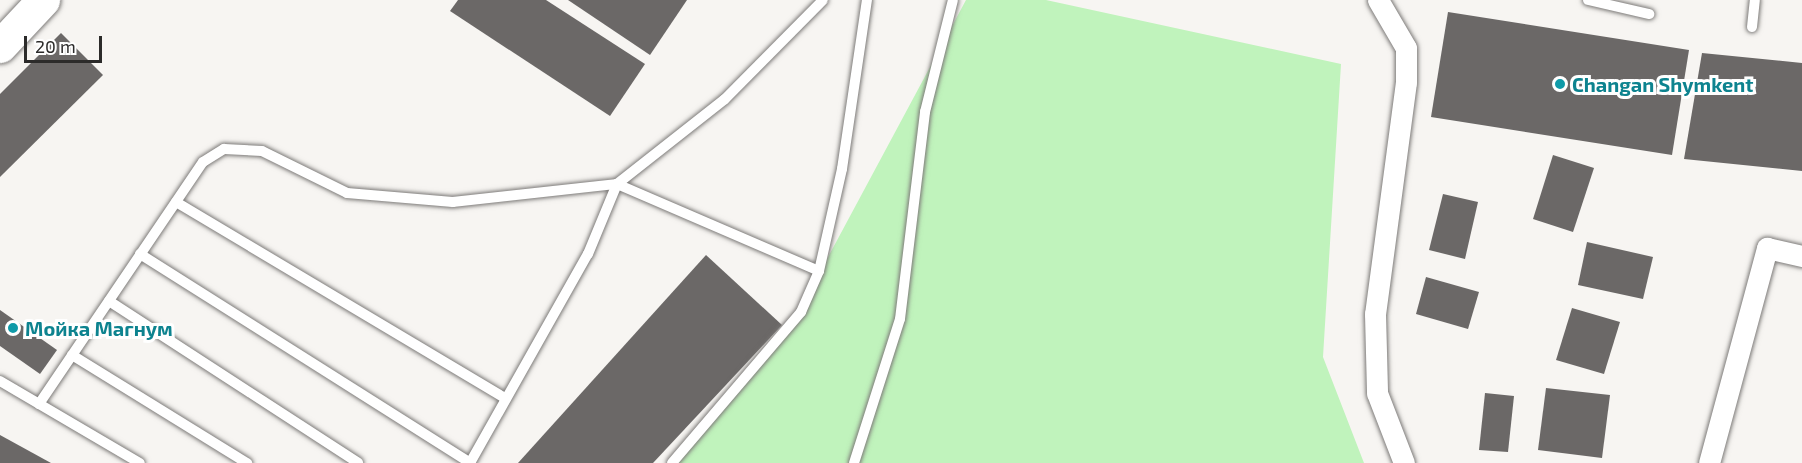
<!DOCTYPE html>
<html>
<head>
<meta charset="utf-8">
<style>
	body { margin:0 }
	#map { position:relative; width:1802px; height:463px; overflow:hidden; background:#f7f5f2; font-family:"Exo 2",sans-serif }
	div>[style] { position:absolute }
	.green>* { inset:0; background:#c0f3bc }
	.building>* { inset:0; background:#6b6867 }
	.roads { filter:drop-shadow(0 0 2px #7d7b79) drop-shadow(0 0 2px #7d7b79) }
	.service>* { height:10px; margin:-5px; padding:0 5px; transform-origin:5px; border-radius:5px; background:#fff }
	.minor>* { height:21px; margin:-10.5px; padding:0 10.5px; transform-origin:10.5px; border-radius:10.5px; background:#fff }
	.trunk>* { height:33px; margin:-16.5px; padding:0 16.5px; transform-origin:16.5px; border-radius:16.5px; background:#fff }
	.dots>* { width:16px; height:16px; translate:-50% -50%; box-sizing:border-box; border:3px solid #fff; border-radius:50% }
	span { translate:-50% -50%; white-space:nowrap; text-align:center; line-height:1.15; -webkit-text-stroke:6px #fff; paint-order:stroke }
	.culture-label { font-size:20px; color:#0d838f; font-weight:700 }
	.left { translate:0 -50%; text-align:left }
	.scale { position:absolute; left:24px; top:36px; width:78px; height:27px; box-sizing:border-box; border:3px solid #2c2b2a; border-top:0; padding-left:8px; font-size:18px; line-height:21px; white-space:nowrap; color:#2c2b2a; -webkit-text-stroke:4px #fff; paint-order:stroke }
</style>
</head>
<body>
<div id="map">
	<div class="green">
		<div style="clip-path:polygon(966px 0,1046px 0,1341px 64px,1323px 357px,1364px 463px,672px 463px,805px 300px)"></div>
	</div>
	<div class="building">
		<div style="clip-path:polygon(458px 0,546px 0,645px 64px,610px 116px,450px 11px)"></div>
		<div style="clip-path:polygon(568px 0,687px 0,650px 55px)"></div>
		<div style="clip-path:polygon(1448px 12px,1689px 50px,1672px 155px,1431px 117px)"></div>
		<div style="clip-path:polygon(61px 33px,103px 75px,0 177px,0 94px)"></div>
		<div style="clip-path:polygon(1702px 53px,1802px 63px,1802px 171px,1684px 159px)"></div>
		<div style="clip-path:polygon(1553px 155px,1594px 168px,1573px 232px,1533px 219px)"></div>
		<div style="clip-path:polygon(1443px 194px,1478px 202px,1465px 259px,1429px 250px)"></div>
		<div style="clip-path:polygon(1587px 242px,1653px 257px,1643px 299px,1578px 285px)"></div>
		<div style="clip-path:polygon(706px 255px,782px 325px,653px 463px,518px 463px)"></div>
		<div style="clip-path:polygon(1426px 277px,1479px 292px,1468px 329px,1416px 314px)"></div>
		<div style="clip-path:polygon(1572px 308px,1620px 322px,1604px 374px,1556px 360px)"></div>
		<div style="clip-path:polygon(0 310px,57px 350px,40px 374px,0 346px)"></div>
		<div style="clip-path:polygon(1546px 388px,1610px 395px,1602px 458px,1538px 450px)"></div>
		<div style="clip-path:polygon(1485px 393px,1514px 396px,1508px 452px,1479px 450px)"></div>
		<div style="clip-path:polygon(0 435px,51px 463px,0 463px)"></div>
	</div>
	<div class="roads">
		<div class="service">
			<div style="left:1588px;top:0;width:63px;rotate:12.9deg"></div>
			<div style="left:1752px;top:27px;width:27px;rotate:-84deg"></div>
			<div style="left:176px;top:202px;width:384px;rotate:30.8deg"></div>
			<div style="left:140px;top:254px;width:391px;rotate:32.3deg"></div>
			<div style="left:109px;top:301px;width:297px;rotate:33deg"></div>
			<div style="left:72px;top:355px;width:206px;rotate:31.7deg"></div>
			<div style="left:0;top:381px;width:162px;rotate:30.4deg"></div>
			<div style="left:39px;top:404px;width:292px;rotate:-55.9deg"></div>
			<div style="left:203px;top:162px;width:25px;rotate:-32deg"></div>
			<div style="left:224px;top:149px;width:38px;rotate:3deg"></div>
			<div style="left:262px;top:151px;width:95px;rotate:26.3deg"></div>
			<div style="left:347px;top:193px;width:106px;rotate:4.9deg"></div>
			<div style="left:453px;top:202px;width:165px;rotate:-6.3deg"></div>
			<div style="left:617px;top:184px;width:220px;rotate:23.3deg"></div>
			<div style="left:470px;top:463px;width:240px;rotate:-60.6deg"></div>
			<div style="left:588px;top:254px;width:76px;rotate:-67.5deg"></div>
			<div style="left:617px;top:184px;width:137px;rotate:-38.2deg"></div>
			<div style="left:725px;top:99px;width:139px;rotate:-45.3deg"></div>
			<div style="left:672px;top:463px;width:199px;rotate:-49.5deg"></div>
			<div style="left:801px;top:312px;width:45px;rotate:-66.3deg"></div>
			<div style="left:819px;top:271px;width:105px;rotate:-77.3deg"></div>
			<div style="left:842px;top:169px;width:171px;rotate:-81.6deg"></div>
			<div style="left:854px;top:463px;width:151px;rotate:-72.3deg"></div>
			<div style="left:900px;top:319px;width:209px;rotate:-83.1deg"></div>
			<div style="left:925px;top:112px;width:115px;rotate:-76deg"></div>
		</div>
		<div class="minor">
			<div style="left:1378px;top:0;width:56px;rotate:59.7deg"></div>
			<div style="left:1406px;top:48px;width:34px;rotate:90deg"></div>
			<div style="left:1406px;top:82px;width:234px;rotate:97.6deg"></div>
			<div style="left:1375px;top:314px;width:79px;rotate:88.5deg"></div>
			<div style="left:1377px;top:393px;width:75px;rotate:68.9deg"></div>
			<div style="left:1709px;top:463px;width:223px;rotate:-74.9deg"></div>
			<div style="left:1767px;top:248px;width:36px;rotate:13deg"></div>
		</div>
		<div class="trunk">
			<div style="left:0;top:46px;width:63px;rotate:-46.9deg"></div>
		</div>
	</div>
	<div class="dots">
		<div style="left:1560px;top:84px;background:#0f9aa8"></div>
		<div style="left:13px;top:328px;background:#0f9aa8"></div>
	</div>
	<div class="culture-label">
		<span class="left" style="left:1572px;top:84px">Changan Shymkent</span>
		<span class="left" style="left:25px;top:328px">Мойка Магнум</span>
	</div>
	<div class="scale">20 m</div>
</div>
</body>
</html>
